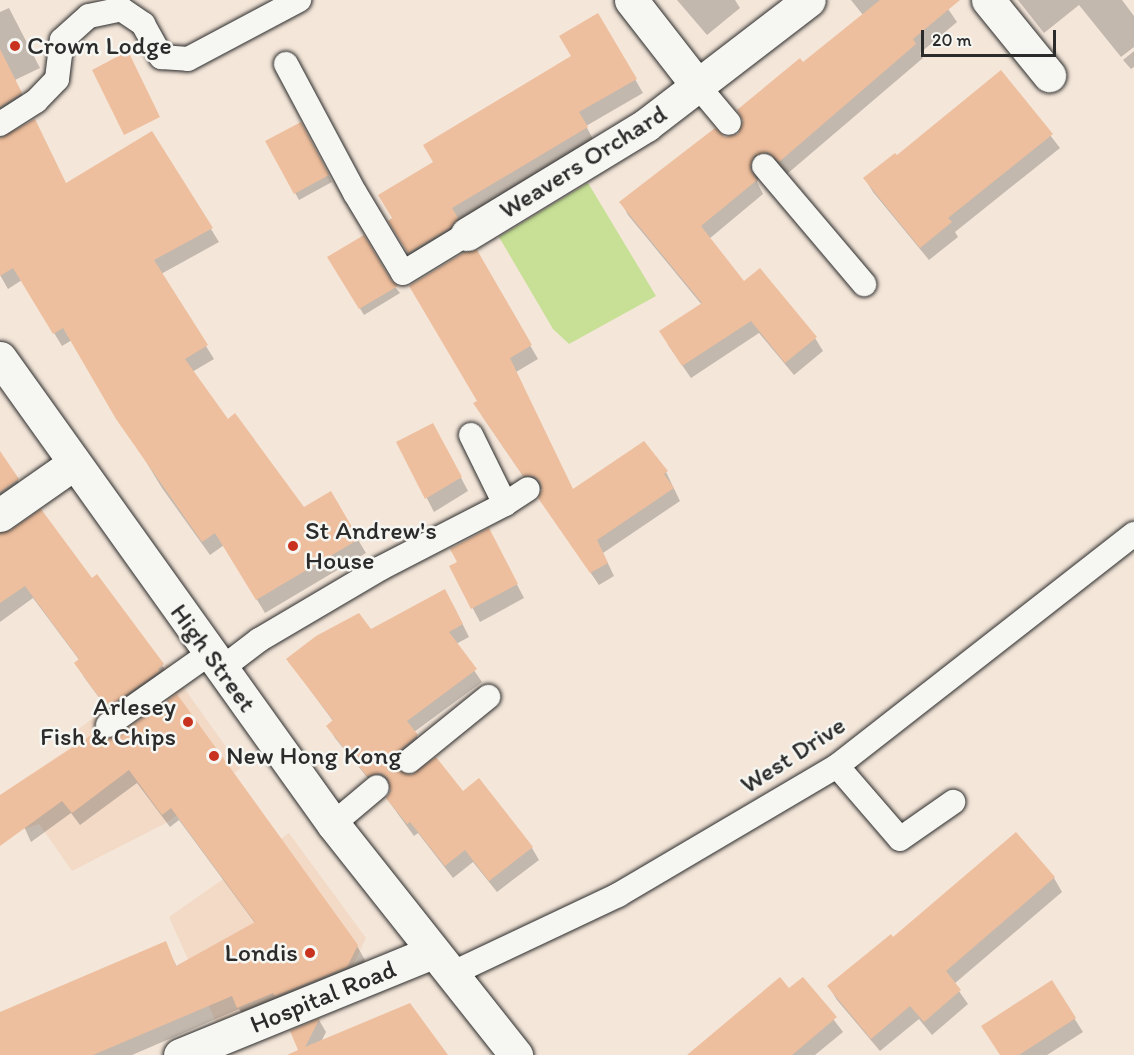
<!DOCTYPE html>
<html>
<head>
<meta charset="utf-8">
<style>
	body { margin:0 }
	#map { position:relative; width:1134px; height:1055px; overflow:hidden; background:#f4e6d9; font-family:Itim,sans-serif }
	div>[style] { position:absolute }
	.built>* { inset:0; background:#f2dac7 }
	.green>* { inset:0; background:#c7e096 }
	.shadow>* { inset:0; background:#0003 }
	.building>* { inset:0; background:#eebf9e }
	.roads { filter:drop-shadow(0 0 2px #2b2b2b) drop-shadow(0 0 2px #2b2b2b) }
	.lane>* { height:24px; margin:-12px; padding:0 12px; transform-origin:12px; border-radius:12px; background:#f6f6f2 }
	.street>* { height:33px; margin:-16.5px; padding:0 16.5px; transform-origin:16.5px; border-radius:16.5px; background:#f6f6f2 }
	.secondary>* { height:33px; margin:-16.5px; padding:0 16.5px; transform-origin:16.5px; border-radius:16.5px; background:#f6f6f2 }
	.dots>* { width:16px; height:16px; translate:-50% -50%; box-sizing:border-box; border:3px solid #f6f6f2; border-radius:50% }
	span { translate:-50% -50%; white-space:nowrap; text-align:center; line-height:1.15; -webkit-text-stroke:5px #f6f6f2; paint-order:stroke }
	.poi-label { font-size:26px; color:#2b2b2b }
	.left { translate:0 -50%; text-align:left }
	.right { translate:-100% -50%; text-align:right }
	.street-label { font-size:26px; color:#2b2b2b }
	.scale { position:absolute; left:921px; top:30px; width:135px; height:27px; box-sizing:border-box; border:3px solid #2b2b2b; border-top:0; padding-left:8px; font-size:18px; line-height:21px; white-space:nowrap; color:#2b2b2b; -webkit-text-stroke:4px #f6f6f2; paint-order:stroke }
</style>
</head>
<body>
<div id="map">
	<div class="built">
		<div style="clip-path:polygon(167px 664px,241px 768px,166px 823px,72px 871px,39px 824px,22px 830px,6px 791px,79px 742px,73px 733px)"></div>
		<div style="clip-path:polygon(289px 833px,366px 938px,353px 965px,216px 1022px,169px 917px)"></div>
	</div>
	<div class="green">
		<div style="clip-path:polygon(588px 183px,656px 296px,569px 344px,553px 329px,499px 237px)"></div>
	</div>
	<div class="shadow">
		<div style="clip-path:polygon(677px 0,735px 0,740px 8px,707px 35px)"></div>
		<div style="clip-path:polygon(851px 0,942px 0,957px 22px,920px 53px,923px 58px,787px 174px,777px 165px,762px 169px,757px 182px,763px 194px,709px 239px,744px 283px,815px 338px,823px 351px,794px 375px,759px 333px,691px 378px,668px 345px,702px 305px,628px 215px,621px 202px,724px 138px,739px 136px,803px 64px,863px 15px)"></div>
		<div style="clip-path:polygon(1018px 0,1122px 0,1134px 16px,1134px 47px,1121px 57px,1079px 5px,1044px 33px)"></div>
		<div style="clip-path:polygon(9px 8px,40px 68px,15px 80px,28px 107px,0 121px,0 12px)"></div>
		<div style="clip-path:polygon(598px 15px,643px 93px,586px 126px,594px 141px,417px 266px,390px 221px,435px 163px,572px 57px)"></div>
		<div style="clip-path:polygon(1134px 51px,1134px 67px,1131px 69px,1123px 60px)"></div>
		<div style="clip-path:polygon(1001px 72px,1060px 148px,955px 232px,958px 237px,929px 260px,873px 192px,865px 179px,897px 157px)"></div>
		<div style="clip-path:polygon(300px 124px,332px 182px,299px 200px,267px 142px)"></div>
		<div style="clip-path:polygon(152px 133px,219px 242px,161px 274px,214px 359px,192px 372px,228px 421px,303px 509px,330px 493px,366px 553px,265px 613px,224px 545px,210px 555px,162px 488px,72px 340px,62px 346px,22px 280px,8px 289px,0 275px,0 176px,66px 184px)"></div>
		<div style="clip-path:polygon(476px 252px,538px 359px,516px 372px,573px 491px,666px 472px,680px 501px,603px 553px,614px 576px,599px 585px,548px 511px,544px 489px,532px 489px,482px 416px,479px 401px)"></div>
		<div style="clip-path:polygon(329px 258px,390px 281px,400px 293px,364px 315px)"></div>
		<div style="clip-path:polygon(440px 438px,468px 491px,434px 512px,398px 442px)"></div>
		<div style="clip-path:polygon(0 454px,26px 493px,0 511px)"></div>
		<div style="clip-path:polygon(0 535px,92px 580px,131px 621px,171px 678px,116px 721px,84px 677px,76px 663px,80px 661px,33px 598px,0 622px)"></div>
		<div style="clip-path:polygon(496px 544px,524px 598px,480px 622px,451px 567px)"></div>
		<div style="clip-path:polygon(452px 603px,469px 637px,456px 644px,482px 682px,414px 732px,424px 748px,406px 763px,402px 775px,463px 793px,532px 848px,539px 860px,497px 892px,473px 862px,453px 878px,418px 833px,414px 836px,387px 799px,391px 788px,383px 785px,376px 788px,335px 738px,328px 726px,333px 721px,288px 660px)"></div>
		<div style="clip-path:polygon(102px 740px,357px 946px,365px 960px,354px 980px,246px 1020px,239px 1009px,132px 1055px,0 1055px,0 1015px,165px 944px,177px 967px,255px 923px,179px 820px,170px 827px,137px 783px,80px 825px,71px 813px,31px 842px,8px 791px)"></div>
		<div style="clip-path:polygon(1016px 834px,1054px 878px,1062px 892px,954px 984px,968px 1004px,932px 1035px,919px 1019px,880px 1051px,837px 1000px,829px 987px,893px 939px)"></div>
		<div style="clip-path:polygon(803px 979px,843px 1032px,815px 1055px,689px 1055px)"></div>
		<div style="clip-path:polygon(1051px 982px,1083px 1032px,1047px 1055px,1001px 1055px)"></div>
		<div style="clip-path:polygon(319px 1020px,326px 1032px,321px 1042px,447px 1055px,302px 1055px,292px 1031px)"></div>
	</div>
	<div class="building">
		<div style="clip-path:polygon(880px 0,960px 0,913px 39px,916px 44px,779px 162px,768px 152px,754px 156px,750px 168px,757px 180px,701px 226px,744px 281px,760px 268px,817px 337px,785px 363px,751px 321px,682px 366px,659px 331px,702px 303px,619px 202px,715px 128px,725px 137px,738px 134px,743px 121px,737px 110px,800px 58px,803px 62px)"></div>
		<div style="clip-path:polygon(598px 13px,637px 79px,579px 112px,588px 127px,452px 208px,458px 218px,450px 228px,408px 253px,388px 221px,392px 218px,378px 195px,433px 162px,423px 145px,571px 56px,559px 36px)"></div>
		<div style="clip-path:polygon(0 49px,22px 93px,0 107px)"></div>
		<div style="clip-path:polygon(128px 51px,160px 117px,124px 135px,92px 70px)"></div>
		<div style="clip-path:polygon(1001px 70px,1053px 134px,948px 218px,952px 222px,920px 248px,863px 178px,895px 153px,897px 155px)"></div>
		<div style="clip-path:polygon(35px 119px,66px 183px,152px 131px,213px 228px,154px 260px,208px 345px,185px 359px,228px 419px,235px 413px,304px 507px,331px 491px,359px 539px,256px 600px,215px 533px,202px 542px,116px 419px,63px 328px,53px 334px,13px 268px,0 276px,0 138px)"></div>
		<div style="clip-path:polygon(301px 122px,329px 175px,294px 194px,265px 141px)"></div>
		<div style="clip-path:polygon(364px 235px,391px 280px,398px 286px,359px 309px,327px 257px)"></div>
		<div style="clip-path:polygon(477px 250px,532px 345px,510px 358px,573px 489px,644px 441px,668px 471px,664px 474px,674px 488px,597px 540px,608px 563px,590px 573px,538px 498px,542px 489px,540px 481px,534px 476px,523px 476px,473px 403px,477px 401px,409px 286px,465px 252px)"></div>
		<div style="clip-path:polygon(433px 423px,462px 477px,425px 499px,396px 442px)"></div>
		<div style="clip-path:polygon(0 451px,19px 479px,0 492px)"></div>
		<div style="clip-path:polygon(41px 509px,92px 578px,97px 574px,164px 664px,158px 669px,160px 671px,107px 708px,74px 663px,79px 659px,25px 586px,0 603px,0 533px,11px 530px)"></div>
		<div style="clip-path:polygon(489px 528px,518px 584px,471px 609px,449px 566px,457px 562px,450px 549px)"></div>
		<div style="clip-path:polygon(445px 589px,463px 624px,449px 632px,477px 669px,407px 721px,418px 735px,400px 750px,395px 763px,398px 770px,411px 775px,436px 757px,463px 791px,479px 778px,533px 847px,489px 881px,465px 850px,445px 866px,410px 822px,407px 824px,386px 798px,391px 791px,388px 778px,381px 773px,367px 776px,326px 726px,333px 720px,286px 659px,316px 636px,359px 613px,371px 629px)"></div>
		<div style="clip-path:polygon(177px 694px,358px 945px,347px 967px,275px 996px,273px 993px,237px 1008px,232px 996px,93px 1055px,0 1055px,0 1012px,166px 941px,176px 966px,255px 922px,171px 808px,162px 815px,129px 770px,72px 813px,62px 801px,0 846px,0 795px,96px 732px,103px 738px,116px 737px)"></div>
		<div style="clip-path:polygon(1016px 832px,1055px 877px,946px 971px,961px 990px,924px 1022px,910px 1006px,871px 1039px,827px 986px,891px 934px,893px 937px)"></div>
		<div style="clip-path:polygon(780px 977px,789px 988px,803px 977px,837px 1017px,792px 1055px,687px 1055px)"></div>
		<div style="clip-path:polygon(1052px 980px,1076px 1018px,1019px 1055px,1000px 1055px,981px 1026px)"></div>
		<div style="clip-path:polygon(410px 1003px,448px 1055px,287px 1055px,298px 1050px,290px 1031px,320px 1018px,305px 1047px)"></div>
	</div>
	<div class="roads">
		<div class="lane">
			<div style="left:286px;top:64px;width:146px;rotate:61.9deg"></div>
			<div style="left:355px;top:193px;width:93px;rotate:59deg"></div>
			<div style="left:403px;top:273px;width:75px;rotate:-31.4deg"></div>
			<div style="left:698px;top:86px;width:48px;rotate:50deg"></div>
			<div style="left:0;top:124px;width:43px;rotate:-32.6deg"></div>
			<div style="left:36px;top:101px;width:30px;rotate:-46deg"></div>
			<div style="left:57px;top:79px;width:39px;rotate:-83deg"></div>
			<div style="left:62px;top:40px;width:36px;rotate:-42deg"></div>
			<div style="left:89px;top:16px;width:33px;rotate:-12deg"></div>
			<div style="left:121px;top:9px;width:27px;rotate:34deg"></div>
			<div style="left:143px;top:24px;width:38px;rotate:61deg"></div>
			<div style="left:161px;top:57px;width:27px;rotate:4deg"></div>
			<div style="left:188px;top:59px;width:126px;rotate:-28deg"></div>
			<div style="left:764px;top:166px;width:155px;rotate:49.7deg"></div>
			<div style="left:471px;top:435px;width:77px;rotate:63.8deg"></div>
			<div style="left:221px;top:669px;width:48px;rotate:-37.3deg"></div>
			<div style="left:259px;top:640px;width:142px;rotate:-30.5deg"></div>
			<div style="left:381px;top:568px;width:140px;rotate:-27.3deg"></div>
			<div style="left:505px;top:504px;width:27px;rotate:-33deg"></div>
			<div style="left:108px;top:725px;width:125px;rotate:-35.2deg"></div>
			<div style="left:409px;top:761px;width:102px;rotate:-39deg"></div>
			<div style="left:837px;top:766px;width:96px;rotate:49.2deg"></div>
			<div style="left:900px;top:839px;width:65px;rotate:-34.9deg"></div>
			<div style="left:333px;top:824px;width:57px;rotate:-40.1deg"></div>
			<div style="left:451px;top:974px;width:185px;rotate:-25.3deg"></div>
			<div style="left:618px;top:895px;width:254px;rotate:-30.5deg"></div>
			<div style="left:837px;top:766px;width:377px;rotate:-38deg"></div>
		</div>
		<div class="street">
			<div style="left:631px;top:0;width:109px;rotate:52.1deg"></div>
			<div style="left:988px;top:0;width:97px;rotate:50.9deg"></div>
			<div style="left:467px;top:234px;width:210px;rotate:-31.3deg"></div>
			<div style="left:646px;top:125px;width:205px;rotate:-37.5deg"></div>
			<div style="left:0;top:515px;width:89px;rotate:-34.9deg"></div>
			<div style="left:180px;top:1055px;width:273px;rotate:-22.2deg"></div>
		</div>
		<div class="secondary">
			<div style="left:0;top:358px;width:573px;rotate:54.45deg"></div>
			<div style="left:333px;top:824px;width:295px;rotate:51.6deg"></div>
		</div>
	</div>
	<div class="dots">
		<div style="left:15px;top:46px;background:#c8321e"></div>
		<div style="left:293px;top:546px;background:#c8321e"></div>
		<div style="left:188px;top:722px;background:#c8321e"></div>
		<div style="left:214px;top:756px;background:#c8321e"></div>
		<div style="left:310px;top:953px;background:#c8321e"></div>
	</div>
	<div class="poi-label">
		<span class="left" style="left:27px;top:46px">Crown Lodge</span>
		<span class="left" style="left:305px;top:546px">St Andrew's<br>House</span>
		<span class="right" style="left:176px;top:722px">Arlesey<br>Fish &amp; Chips</span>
		<span class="left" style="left:226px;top:756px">New Hong Kong</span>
		<span class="right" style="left:298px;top:953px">Londis</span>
	</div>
	<div class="street-label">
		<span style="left:583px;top:162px;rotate:-32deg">Weavers Orchard</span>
		<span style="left:213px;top:658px;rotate:54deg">High Street</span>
		<span style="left:793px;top:755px;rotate:-33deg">West Drive</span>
		<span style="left:323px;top:997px;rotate:-22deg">Hospital Road</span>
	</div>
	<div class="scale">20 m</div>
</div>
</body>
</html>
